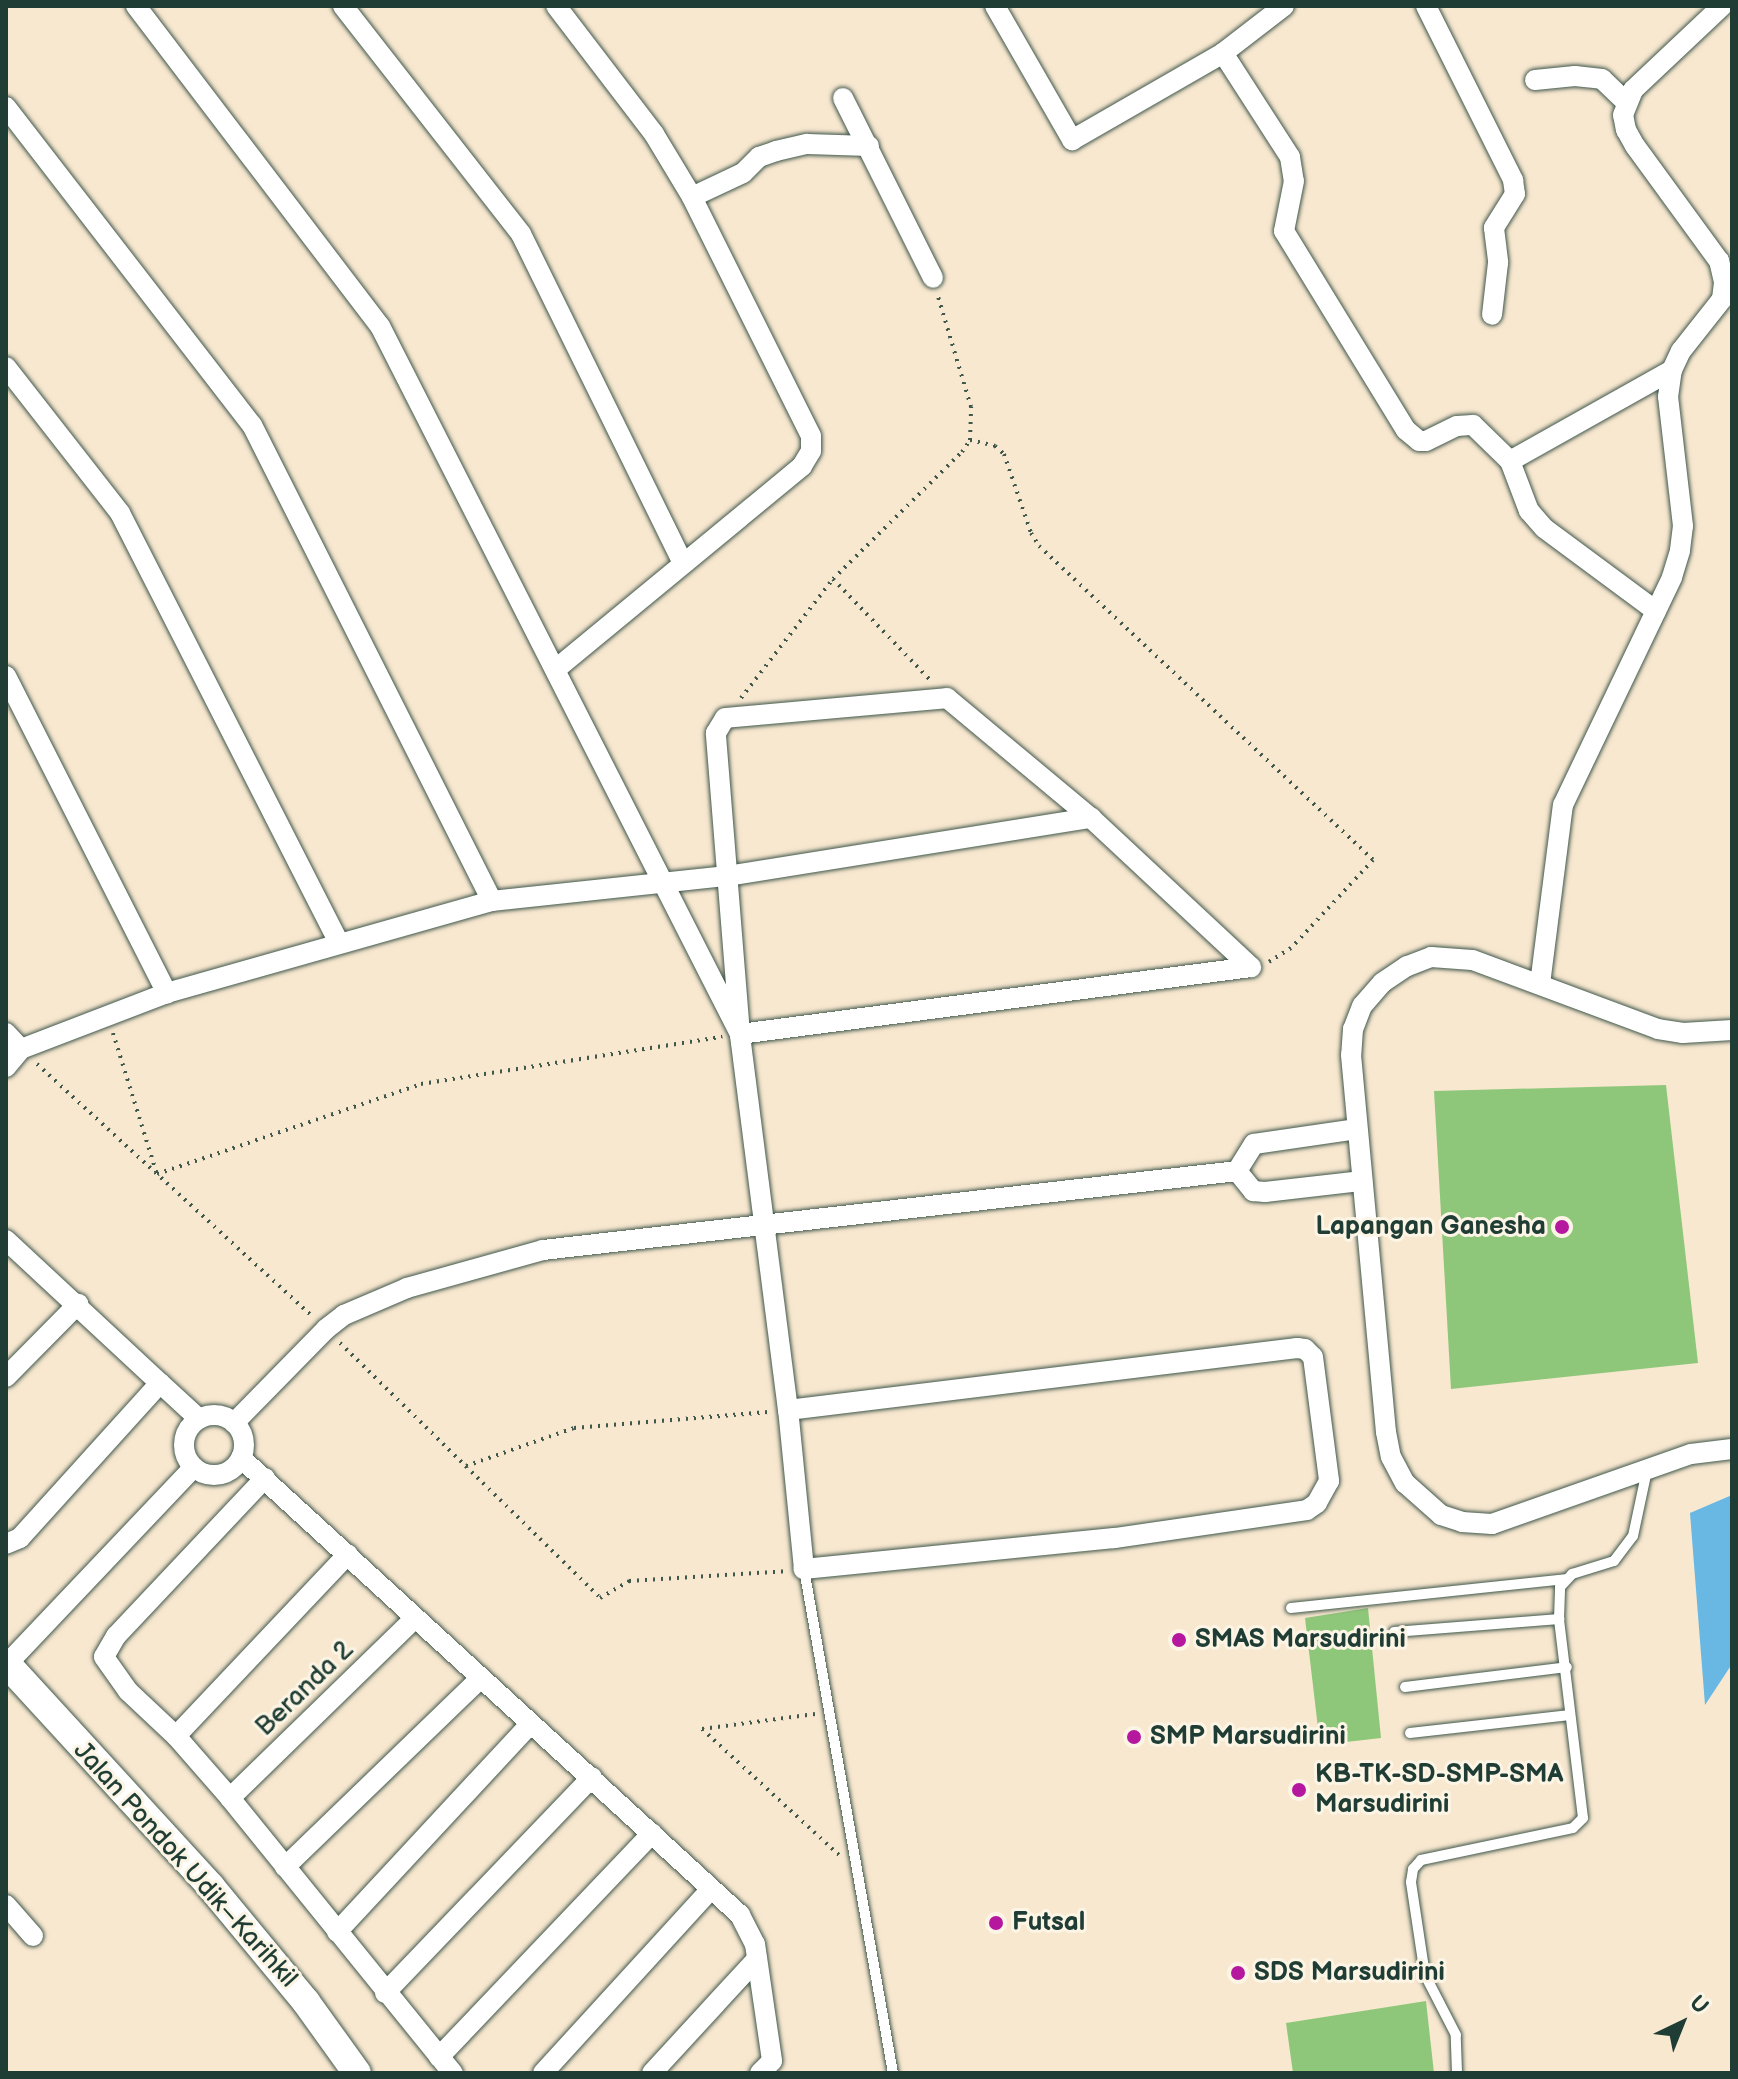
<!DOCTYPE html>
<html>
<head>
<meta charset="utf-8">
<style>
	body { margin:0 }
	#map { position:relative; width:1738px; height:2079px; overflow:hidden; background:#f8e8d0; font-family:"Balsamiq Sans",sans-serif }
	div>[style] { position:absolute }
	.green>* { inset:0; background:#8fc77a }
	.water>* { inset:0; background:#69b7e3 }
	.path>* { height:4px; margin-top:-2px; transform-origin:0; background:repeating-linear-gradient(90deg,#40574b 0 2px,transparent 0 8px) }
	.roads { filter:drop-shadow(0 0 2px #40574b) drop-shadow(0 0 2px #40574b) }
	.lane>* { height:10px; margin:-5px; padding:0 5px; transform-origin:5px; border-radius:5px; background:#fff }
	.street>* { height:20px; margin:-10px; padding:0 10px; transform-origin:10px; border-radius:10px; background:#fff }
	.street>.ring { margin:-10px; padding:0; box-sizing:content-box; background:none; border:20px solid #fff; border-radius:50% }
	.secondary>* { height:28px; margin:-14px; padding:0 14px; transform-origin:14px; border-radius:14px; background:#fff }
	.dots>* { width:22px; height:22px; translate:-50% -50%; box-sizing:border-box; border:4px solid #fcf5e5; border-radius:50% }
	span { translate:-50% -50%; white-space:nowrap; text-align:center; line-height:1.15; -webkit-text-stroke:6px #fcf5e5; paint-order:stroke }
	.poi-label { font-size:26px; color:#1f3d34; font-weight:700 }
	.right { translate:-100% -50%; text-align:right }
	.left { translate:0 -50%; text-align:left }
	.street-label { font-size:26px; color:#1f3d34 }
	.frame { position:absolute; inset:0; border:8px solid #1f3d34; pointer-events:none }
	.north { position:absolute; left:1642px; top:1983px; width:80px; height:80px; -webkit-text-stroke:6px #fcf5e5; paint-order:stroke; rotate:43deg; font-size:22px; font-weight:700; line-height:32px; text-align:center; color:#1f3d34 }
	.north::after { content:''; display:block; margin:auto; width:28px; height:36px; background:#1f3d34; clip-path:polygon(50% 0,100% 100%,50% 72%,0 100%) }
</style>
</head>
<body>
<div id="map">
	<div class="green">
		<div style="clip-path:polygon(1666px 1085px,1698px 1363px,1451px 1389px,1434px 1091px)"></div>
		<div style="clip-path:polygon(1368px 1608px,1381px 1738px,1320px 1745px,1305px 1618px)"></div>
		<div style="clip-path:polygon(1426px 2001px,1434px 2073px,1293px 2073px,1286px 2023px)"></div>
	</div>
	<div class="water">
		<div style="clip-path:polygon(1732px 1495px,1732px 1664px,1705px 1705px,1690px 1513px)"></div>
	</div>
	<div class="path">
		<div style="left:970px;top:440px;width:26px;rotate:13deg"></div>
		<div style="left:995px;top:446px;width:12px;rotate:42deg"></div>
		<div style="left:1004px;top:454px;width:83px;rotate:71.1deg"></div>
		<div style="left:1031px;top:533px;width:15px;rotate:58deg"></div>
		<div style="left:1039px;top:546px;width:458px;rotate:43.2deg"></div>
		<div style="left:1373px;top:860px;width:120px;rotate:133deg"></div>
		<div style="left:1291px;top:948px;width:26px;rotate:148deg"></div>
		<div style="left:833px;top:579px;width:141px;rotate:46.1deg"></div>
		<div style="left:741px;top:698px;width:150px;rotate:-52.3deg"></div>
		<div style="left:833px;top:579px;width:181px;rotate:-44.6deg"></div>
		<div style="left:962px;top:452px;width:14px;rotate:-56deg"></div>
		<div style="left:970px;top:440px;width:33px;rotate:-88deg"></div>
		<div style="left:971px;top:407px;width:116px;rotate:-106.6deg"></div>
		<div style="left:113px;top:1033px;width:148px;rotate:72.7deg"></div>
		<div style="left:157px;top:1174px;width:279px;rotate:-18.8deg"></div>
		<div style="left:421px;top:1084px;width:305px;rotate:-8.9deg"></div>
		<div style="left:37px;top:1064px;width:374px;rotate:42.5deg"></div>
		<div style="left:340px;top:1343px;width:364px;rotate:44.4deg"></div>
		<div style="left:600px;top:1598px;width:34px;rotate:-30deg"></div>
		<div style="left:629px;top:1581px;width:157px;rotate:-3.6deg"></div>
		<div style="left:466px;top:1466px;width:114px;rotate:-19.4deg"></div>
		<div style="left:574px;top:1428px;width:195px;rotate:-4.7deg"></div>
		<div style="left:815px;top:1714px;width:114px;rotate:172.4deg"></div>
		<div style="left:702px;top:1729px;width:186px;rotate:42.6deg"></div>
	</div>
	<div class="roads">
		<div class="lane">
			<div style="left:804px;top:1569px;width:512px;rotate:79.99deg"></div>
			<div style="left:1291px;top:1608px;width:276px;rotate:-6deg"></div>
			<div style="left:1394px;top:1632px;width:166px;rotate:-4.5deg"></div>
			<div style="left:1405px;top:1687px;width:163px;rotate:-7deg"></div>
			<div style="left:1410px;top:1733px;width:161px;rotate:-6.4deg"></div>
			<div style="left:1457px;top:2073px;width:38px;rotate:-92deg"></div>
			<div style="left:1456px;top:2035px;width:68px;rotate:-117.3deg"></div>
			<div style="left:1425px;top:1975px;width:94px;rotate:-98.6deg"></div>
			<div style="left:1411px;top:1882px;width:13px;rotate:-81deg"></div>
			<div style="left:1413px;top:1869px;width:12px;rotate:-48deg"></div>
			<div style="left:1421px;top:1860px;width:155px;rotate:-11.9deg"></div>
			<div style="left:1573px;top:1828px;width:14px;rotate:-45deg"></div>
			<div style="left:1583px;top:1818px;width:200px;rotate:-96.9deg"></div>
			<div style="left:1559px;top:1619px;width:32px;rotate:-88deg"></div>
			<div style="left:1560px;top:1587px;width:18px;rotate:-47deg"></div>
			<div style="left:1572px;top:1574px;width:44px;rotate:-17.2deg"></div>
			<div style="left:1614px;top:1561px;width:31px;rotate:-53deg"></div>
			<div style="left:1633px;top:1536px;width:67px;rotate:-78deg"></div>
		</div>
		<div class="street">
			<div style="left:136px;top:6px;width:402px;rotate:52.7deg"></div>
			<div style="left:380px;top:326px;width:794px;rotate:63.05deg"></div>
			<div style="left:740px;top:1034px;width:515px;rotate:-7.47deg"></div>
			<div style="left:343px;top:6px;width:289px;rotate:52deg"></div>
			<div style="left:521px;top:234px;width:367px;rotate:63.8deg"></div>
			<div style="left:995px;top:6px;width:155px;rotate:60.1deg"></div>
			<div style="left:1072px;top:140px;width:174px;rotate:-29.9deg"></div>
			<div style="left:1223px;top:53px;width:77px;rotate:-37.6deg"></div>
			<div style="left:1426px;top:6px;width:195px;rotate:63.4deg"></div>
			<div style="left:1513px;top:180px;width:14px;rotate:82deg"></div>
			<div style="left:1515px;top:194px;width:40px;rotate:122deg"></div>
			<div style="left:1494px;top:228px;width:35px;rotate:83deg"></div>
			<div style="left:1498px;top:263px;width:52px;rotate:96.6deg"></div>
			<div style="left:1223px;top:53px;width:124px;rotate:57.2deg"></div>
			<div style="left:1290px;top:157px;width:24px;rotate:81deg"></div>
			<div style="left:1294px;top:181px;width:51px;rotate:101.3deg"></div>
			<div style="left:1284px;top:231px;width:233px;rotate:58.5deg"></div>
			<div style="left:1406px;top:430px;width:17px;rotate:40deg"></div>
			<div style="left:1419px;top:441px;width:7px"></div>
			<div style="left:1426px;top:441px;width:34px;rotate:-26deg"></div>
			<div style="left:1457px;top:426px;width:16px;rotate:-4deg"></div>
			<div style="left:1473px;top:425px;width:52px;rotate:44.2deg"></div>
			<div style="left:1535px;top:80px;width:40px;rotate:-5.7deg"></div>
			<div style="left:1575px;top:76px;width:27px;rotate:6deg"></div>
			<div style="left:1602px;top:79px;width:33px;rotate:44deg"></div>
			<div style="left:843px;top:98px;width:201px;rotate:63.4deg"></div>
			<div style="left:6px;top:107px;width:402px;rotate:52.3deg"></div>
			<div style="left:252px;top:425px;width:533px;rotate:63.24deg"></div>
			<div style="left:692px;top:197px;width:56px;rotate:-25.2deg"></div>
			<div style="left:743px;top:173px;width:23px;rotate:-45deg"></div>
			<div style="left:759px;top:157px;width:18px;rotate:-19deg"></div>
			<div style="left:776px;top:151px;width:32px;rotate:-13deg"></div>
			<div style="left:807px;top:144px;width:62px;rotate:1.8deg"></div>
			<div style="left:6px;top:367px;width:185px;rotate:52deg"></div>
			<div style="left:120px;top:513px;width:482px;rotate:63deg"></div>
			<div style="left:1656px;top:611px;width:139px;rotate:-143.5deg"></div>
			<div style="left:1544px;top:528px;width:23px;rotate:-131deg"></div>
			<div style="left:1529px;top:511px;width:53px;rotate:-110.8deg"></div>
			<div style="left:1510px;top:461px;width:186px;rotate:-29.3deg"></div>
			<div style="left:556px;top:669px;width:319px;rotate:-39.5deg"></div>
			<div style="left:802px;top:466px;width:17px;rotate:-59deg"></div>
			<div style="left:811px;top:451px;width:15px;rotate:-90deg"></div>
			<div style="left:811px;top:436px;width:267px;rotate:-116.5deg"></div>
			<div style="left:692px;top:197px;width:74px;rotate:-121.1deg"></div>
			<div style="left:654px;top:134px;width:161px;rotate:-127.4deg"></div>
			<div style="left:6px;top:676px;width:356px;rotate:63.1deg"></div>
			<div style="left:1540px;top:984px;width:180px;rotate:-82.7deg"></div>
			<div style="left:1563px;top:805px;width:253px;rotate:-64.4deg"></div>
			<div style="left:1672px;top:577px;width:28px;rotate:-73deg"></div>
			<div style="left:1680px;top:550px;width:24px;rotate:-83deg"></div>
			<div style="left:1683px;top:526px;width:130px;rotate:-96.6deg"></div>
			<div style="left:1668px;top:397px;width:27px;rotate:-82deg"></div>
			<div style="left:1672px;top:370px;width:21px;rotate:-65deg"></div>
			<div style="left:1681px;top:351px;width:66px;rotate:-51.7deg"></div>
			<div style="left:1722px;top:299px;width:17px;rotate:-83deg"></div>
			<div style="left:1724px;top:282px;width:22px;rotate:-103deg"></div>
			<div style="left:1719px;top:261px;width:142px;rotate:-126.1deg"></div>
			<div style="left:1635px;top:146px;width:18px;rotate:-119deg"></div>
			<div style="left:1626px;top:130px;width:15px;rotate:-101deg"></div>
			<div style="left:1623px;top:115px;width:27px;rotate:-68deg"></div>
			<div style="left:1633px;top:90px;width:122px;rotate:-43.3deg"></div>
			<div style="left:1732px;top:1030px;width:49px;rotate:176.5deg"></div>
			<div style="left:1683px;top:1033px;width:25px;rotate:-171deg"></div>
			<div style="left:1658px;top:1029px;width:198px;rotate:-159.6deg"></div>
			<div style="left:1472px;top:960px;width:41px;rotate:-175.8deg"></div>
			<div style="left:1431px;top:957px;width:26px;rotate:159deg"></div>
			<div style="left:1407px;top:966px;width:30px;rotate:146deg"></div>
			<div style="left:1382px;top:983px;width:30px;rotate:131deg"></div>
			<div style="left:1362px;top:1006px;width:25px;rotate:111deg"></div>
			<div style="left:1353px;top:1029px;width:26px;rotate:94deg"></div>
			<div style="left:1351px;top:1055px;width:379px;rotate:84.7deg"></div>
			<div style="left:1386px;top:1432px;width:25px;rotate:79deg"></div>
			<div style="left:1391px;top:1457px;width:30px;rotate:62deg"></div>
			<div style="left:1405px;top:1483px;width:48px;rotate:41.6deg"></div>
			<div style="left:1441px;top:1515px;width:22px;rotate:18deg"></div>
			<div style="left:1462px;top:1522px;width:30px;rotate:4deg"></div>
			<div style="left:1492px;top:1524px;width:211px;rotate:-19.4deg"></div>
			<div style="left:1691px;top:1454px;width:41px;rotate:-7deg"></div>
			<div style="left:6px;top:1033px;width:22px;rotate:47deg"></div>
			<div style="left:6px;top:1067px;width:23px;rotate:-50deg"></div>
			<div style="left:21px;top:1049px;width:156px;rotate:-21deg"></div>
			<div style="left:167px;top:993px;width:338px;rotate:-15.8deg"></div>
			<div style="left:492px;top:901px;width:236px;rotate:-6.1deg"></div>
			<div style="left:727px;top:876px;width:369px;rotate:-9.1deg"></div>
			<div style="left:1237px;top:1171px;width:32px;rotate:-58deg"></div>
			<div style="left:1254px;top:1144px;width:104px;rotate:-8.3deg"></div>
			<div style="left:1237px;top:1171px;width:26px;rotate:51deg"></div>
			<div style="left:1253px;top:1191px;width:12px;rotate:5deg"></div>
			<div style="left:1265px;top:1192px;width:98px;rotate:-6.5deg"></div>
			<div style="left:6px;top:1240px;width:210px;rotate:42.9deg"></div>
			<div style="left:160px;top:1383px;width:209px;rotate:132.1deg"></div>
			<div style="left:20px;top:1538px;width:15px;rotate:157deg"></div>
			<div style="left:6px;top:1377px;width:103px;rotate:-45.4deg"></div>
			<div style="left:160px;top:1383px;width:53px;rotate:42.7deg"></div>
			<div style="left:788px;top:1410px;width:513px;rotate:-6.94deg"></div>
			<div style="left:1297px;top:1348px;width:8px;rotate:7deg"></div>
			<div style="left:1305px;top:1349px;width:11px;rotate:45deg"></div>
			<div style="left:1313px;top:1357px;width:125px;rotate:82.6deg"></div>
			<div style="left:1329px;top:1481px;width:25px;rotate:119deg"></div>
			<div style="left:1317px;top:1503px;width:12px;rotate:145deg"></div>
			<div style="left:1307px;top:1510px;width:195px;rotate:171.7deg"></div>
			<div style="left:1114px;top:1538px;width:312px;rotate:174.3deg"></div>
			<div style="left:804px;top:1569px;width:160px;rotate:-95.7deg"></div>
			<div style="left:788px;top:1410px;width:379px;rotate:-97.3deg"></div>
			<div style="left:740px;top:1034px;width:302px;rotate:-94.6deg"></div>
			<div style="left:716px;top:733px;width:17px;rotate:-59deg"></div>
			<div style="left:725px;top:718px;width:223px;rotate:-5.1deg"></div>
			<div style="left:947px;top:698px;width:187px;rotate:39.8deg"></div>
			<div style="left:1091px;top:818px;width:219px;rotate:43deg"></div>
			<div class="ring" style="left:184px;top:1415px;width:40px;height:40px"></div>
			<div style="left:234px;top:1423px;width:132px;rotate:-45.6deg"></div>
			<div style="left:326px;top:1329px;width:23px;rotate:-38deg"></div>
			<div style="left:344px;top:1315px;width:69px;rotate:-23.2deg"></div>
			<div style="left:407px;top:1288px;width:141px;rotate:-15.6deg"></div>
			<div style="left:543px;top:1250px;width:698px;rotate:-6.49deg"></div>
			<div style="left:241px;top:1458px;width:677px;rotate:42.48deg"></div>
			<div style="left:740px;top:1915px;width:33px;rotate:63deg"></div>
			<div style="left:755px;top:1944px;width:118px;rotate:81.7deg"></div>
			<div style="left:772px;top:2061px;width:17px;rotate:135deg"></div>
			<div style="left:265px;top:1478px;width:217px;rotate:133.3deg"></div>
			<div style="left:116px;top:1636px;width:24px;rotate:120deg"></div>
			<div style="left:104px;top:1657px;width:42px;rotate:54.8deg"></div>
			<div style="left:128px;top:1691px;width:66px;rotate:43.2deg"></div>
			<div style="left:176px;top:1736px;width:82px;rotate:48.9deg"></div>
			<div style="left:230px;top:1798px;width:354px;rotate:51deg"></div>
			<div style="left:8px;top:1663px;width:270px;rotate:-46.5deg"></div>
			<div style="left:176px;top:1736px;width:250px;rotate:-46.6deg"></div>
			<div style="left:230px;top:1798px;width:258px;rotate:-44.2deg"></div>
			<div style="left:285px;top:1867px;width:271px;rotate:-44deg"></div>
			<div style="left:6px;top:1905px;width:41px;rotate:48.9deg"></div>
			<div style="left:337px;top:1932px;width:284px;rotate:-47.1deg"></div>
			<div style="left:385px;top:1993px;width:299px;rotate:-46.2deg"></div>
			<div style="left:439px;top:2057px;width:309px;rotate:-46.4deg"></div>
			<div style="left:543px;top:2073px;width:249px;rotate:-47.6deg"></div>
			<div style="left:652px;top:2073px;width:155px;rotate:-47.4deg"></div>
		</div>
		<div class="secondary">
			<div style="left:6px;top:1663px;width:304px;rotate:47.5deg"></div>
			<div style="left:211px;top:1887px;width:149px;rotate:50.4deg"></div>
			<div style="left:306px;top:2002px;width:87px;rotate:54.3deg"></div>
		</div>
	</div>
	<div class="dots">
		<div style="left:1562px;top:1227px;background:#b5179e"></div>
		<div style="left:1179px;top:1640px;background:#b5179e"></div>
		<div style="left:1134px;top:1737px;background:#b5179e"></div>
		<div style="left:1299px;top:1790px;background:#b5179e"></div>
		<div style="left:996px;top:1923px;background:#b5179e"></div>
		<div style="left:1238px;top:1973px;background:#b5179e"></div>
	</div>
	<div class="poi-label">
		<span class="right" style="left:1546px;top:1227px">Lapangan Ganesha</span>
		<span class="left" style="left:1195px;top:1640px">SMAS Marsudirini</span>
		<span class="left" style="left:1150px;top:1737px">SMP Marsudirini</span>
		<span class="left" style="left:1315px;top:1790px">KB-TK-SD-SMP-SMA<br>Marsudirini</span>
		<span class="left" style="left:1012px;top:1923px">Futsal</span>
		<span class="left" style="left:1254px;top:1973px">SDS Marsudirini</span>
	</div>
	<div class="street-label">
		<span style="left:305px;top:1689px;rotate:-44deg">Beranda 2</span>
		<span style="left:185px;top:1865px;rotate:48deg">Jalan Pondok Udik–Karihkil</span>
	</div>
	<div class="frame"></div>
	<div class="north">U</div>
</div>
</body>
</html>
